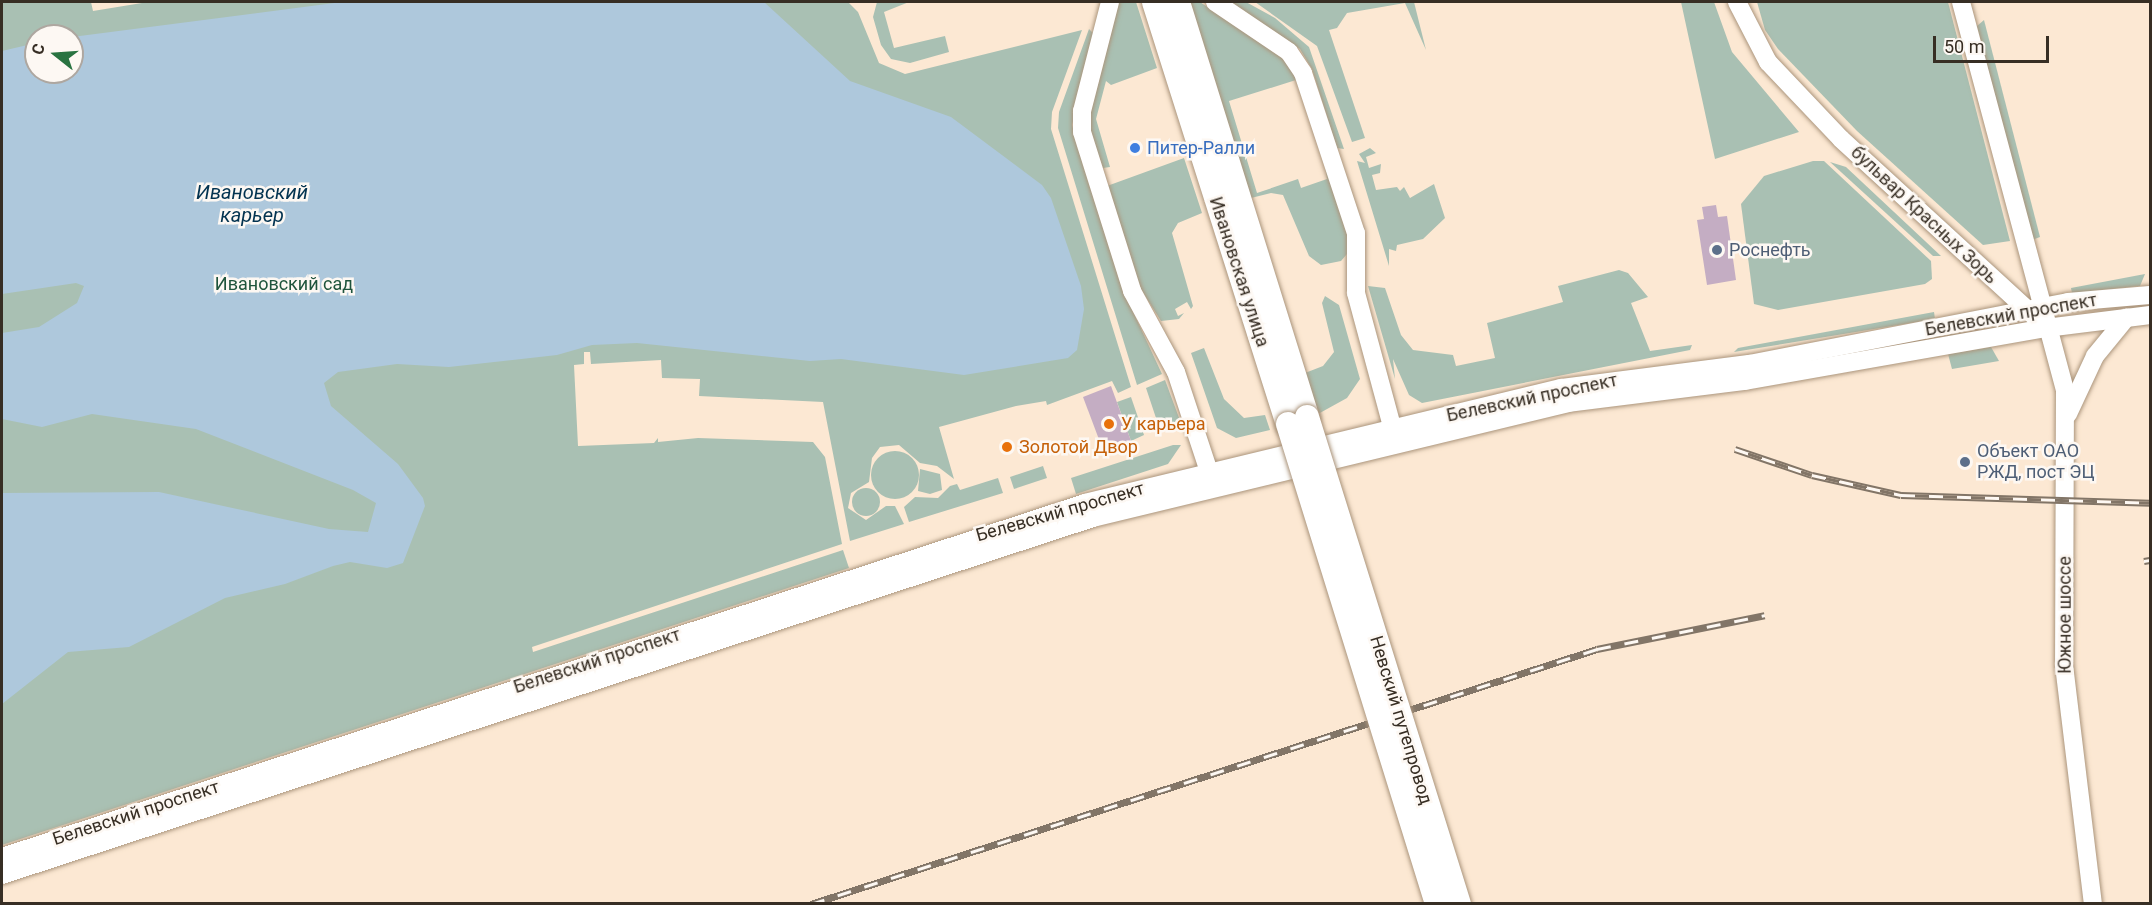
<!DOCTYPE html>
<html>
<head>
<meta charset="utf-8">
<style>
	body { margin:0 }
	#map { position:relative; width:2152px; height:905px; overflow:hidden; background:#fce8d3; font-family:Roboto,sans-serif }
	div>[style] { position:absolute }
	.green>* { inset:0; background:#a9c0b3 }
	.round { border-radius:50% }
	.water>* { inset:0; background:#aec8dc }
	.building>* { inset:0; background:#c4adc3 }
	.roads { filter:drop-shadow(0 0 2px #ab957c) drop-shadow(0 0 2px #ab957c) }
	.minor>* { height:18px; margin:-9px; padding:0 9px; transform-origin:9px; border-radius:9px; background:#fff }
	.major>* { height:24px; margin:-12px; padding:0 12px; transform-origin:12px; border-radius:12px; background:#fff }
	.rail>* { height:7px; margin-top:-3.5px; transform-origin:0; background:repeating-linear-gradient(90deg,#fdf8f3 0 14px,#827567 0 28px); box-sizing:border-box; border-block:2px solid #827567 }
	.bridges { filter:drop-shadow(0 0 2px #ab957c) drop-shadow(0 0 2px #ab957c) }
	.major-bridge>* { height:24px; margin:-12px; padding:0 12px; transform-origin:12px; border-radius:12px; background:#fff }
	.dots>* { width:16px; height:16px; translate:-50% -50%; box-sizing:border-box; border:3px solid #fdf8f3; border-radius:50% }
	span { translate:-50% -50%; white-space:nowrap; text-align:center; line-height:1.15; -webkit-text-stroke:5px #fdf8f3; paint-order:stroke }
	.shop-label { font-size:18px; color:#366cbe }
	.left { translate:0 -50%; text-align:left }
	.street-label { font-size:18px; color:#372e24 }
	.service-label { font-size:18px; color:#4e5e75 }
	.park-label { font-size:18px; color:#1f543c }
	.food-label { font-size:18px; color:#c56008 }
	.water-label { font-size:20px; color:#033350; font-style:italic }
	.frame { position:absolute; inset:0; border:3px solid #372e24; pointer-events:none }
	.north { position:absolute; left:24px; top:24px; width:60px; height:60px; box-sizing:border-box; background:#fdf8f3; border:2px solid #aea7a0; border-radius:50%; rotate:287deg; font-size:16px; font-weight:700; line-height:24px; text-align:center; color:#372e24 }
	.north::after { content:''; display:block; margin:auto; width:21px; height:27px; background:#297341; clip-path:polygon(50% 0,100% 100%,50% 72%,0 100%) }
	.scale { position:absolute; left:1933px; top:36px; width:116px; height:27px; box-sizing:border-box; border:3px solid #372e24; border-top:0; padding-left:8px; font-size:18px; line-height:21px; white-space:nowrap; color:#372e24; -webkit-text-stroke:4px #fdf8f3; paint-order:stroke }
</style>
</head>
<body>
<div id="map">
	<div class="green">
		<div style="clip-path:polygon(evenodd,2px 2px,91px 2px,93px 11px,148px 2px,848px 2px,858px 12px,879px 63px,905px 74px,1082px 30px,1052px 112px,1051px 129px,1131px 387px,1118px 393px,1112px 381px,1047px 405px,1046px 401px,1016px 406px,939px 427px,954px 479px,937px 466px,920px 463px,899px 445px,880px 447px,872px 458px,869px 482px,851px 493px,848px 508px,866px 520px,886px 506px,895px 506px,904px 524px,850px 541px,823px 402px,699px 396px,700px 379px,662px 378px,661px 360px,591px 364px,590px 352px,584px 352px,584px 364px,574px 365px,578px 446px,654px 443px,658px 438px,658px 442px,698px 438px,813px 442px,825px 457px,842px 544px,532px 647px,533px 652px,843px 550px,849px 568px,2px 845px,2px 2px,36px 36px,72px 36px,72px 72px,36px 72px,36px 36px)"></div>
		<div style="clip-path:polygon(877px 2px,909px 2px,884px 12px,894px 48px,945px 36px,949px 52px,910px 63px,891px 59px,881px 45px,873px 17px)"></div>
		<div style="clip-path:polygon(1119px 2px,1136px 2px,1157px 68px,1111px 85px,1106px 81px,1096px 119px,1110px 167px,1103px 168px,1090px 133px,1090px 115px)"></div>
		<div style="clip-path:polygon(1188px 2px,1200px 2px,1291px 64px,1315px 133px,1296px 80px,1229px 101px,1257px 193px,1298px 179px,1301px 188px,1327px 179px,1324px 160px,1348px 238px,1347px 254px,1341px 261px,1321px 265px,1309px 256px,1283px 195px,1271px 193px,1251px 198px)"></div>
		<div style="clip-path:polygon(1230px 2px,1246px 2px,1275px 18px,1309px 47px,1344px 149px,1337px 148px,1312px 69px,1300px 49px)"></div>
		<div style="clip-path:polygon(1255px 2px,1414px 2px,1426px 50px,1405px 3px,1347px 13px,1337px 28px,1329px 30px,1365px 138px,1352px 142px,1317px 46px)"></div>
		<div style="clip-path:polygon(1681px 2px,1714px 2px,1732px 52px,1799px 132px,1715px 159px)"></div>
		<div style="clip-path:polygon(1757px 2px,1948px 2px,2010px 241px,1983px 245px,1857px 131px,1778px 49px,1765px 30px)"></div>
		<div style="clip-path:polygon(1984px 20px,2040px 237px,2032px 240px,1977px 26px)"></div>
		<div style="clip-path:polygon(1089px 29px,1095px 35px,1072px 125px,1122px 288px,1162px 374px,1137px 385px,1058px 128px,1059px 112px)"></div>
		<div style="clip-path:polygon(1370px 148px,1376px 153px,1366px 157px,1369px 168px,1381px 164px,1380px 173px,1372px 175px,1376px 190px,1397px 187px,1400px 191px,1404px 187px,1410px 198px,1434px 184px,1445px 218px,1423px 239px,1397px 245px,1396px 251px,1389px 249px,1389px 266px,1357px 161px,1365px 163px,1359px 154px)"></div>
		<div style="clip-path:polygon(1184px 158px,1202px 213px,1178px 223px,1172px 233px,1193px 306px,1191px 309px,1187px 302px,1175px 309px,1178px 316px,1184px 313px,1179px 319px,1161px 321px,1139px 286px,1107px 186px)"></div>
		<div style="clip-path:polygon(1813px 161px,1824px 161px,1931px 261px,1932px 279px,1925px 284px,1778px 310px,1754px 304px,1741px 204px,1764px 176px)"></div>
		<div style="clip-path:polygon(1830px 162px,1846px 167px,1941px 256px,1933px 256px)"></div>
		<div style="clip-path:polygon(1619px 270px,1628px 273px,1648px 297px,1631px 303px,1650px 351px,1692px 345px,1690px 350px,1422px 403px,1409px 395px,1393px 359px,1395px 379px,1368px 286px,1385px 288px,1401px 335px,1413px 350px,1453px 355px,1456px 366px,1495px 358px,1487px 323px,1563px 302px,1558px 286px)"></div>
		<div style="clip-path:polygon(2145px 274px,2140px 286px,2072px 293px,2071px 288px)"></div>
		<div style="clip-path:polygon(1325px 296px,1339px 305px,1360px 379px,1347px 398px,1318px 414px,1305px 373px,1323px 366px,1334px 352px,1322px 303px)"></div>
		<div style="clip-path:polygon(1934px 312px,1935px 319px,1734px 352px,1738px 348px)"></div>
		<div style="clip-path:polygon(1991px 347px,1999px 361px,1952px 369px,1948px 354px)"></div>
		<div style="clip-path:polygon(1204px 348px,1224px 399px,1244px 418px,1265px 415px,1270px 430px,1236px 438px,1217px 428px,1191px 353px)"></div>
		<div style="clip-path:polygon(1165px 380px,1181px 423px,1160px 430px,1146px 388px)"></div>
		<div style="clip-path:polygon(1131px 397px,1144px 435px,1131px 441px,1117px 402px)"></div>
		<div style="clip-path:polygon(1173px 445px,1181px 445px,1168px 464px,1076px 494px,1071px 478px)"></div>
		<div class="round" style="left:871px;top:451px;width:48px;height:48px"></div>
		<div style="clip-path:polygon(1043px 466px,1047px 478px,1014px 489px,1010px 477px)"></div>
		<div style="clip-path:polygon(920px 469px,940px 474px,942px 490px,930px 494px,918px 491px)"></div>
		<div style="clip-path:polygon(998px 478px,1003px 493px,909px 522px,904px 507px,915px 497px,938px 498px,950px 486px,957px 484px,960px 490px)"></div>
		<div class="round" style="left:852px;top:488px;width:28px;height:28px"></div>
	</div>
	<div class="water">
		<div style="clip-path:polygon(342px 2px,764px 2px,850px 81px,951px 117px,1042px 185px,1051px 198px,1081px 286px,1084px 309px,1077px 350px,1068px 358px,964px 375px,841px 359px,810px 361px,637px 343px,592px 345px,557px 355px,449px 367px,397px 364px,338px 372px,324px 383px,331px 406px,398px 464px,423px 498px,425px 506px,403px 563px,387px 568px,350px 562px,333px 566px,285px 584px,225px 598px,129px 647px,68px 652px,2px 704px,2px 493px,159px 492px,329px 529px,368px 532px,376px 503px,353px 490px,196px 429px,92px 414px,42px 427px,2px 419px,2px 333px,39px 327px,77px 303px,84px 286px,76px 283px,2px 294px,2px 51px,36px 43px,36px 72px,72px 72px,72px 37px)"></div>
	</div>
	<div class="building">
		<div style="clip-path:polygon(1716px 205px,1718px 217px,1727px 216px,1736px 280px,1707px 285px,1697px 220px,1704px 219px,1702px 207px)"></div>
		<div style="clip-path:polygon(1111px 386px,1131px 441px,1103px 450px,1083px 397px)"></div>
	</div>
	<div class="roads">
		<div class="minor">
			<div style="left:1110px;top:2px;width:113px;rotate:104.4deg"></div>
			<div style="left:1082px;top:111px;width:21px;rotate:90deg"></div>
			<div style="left:1082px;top:132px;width:167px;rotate:72.5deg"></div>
			<div style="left:1132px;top:291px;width:92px;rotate:61.5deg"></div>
			<div style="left:1176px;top:372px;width:118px;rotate:71.7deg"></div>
			<div style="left:1215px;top:2px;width:89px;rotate:34deg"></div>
			<div style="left:1289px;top:52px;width:25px;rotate:56deg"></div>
			<div style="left:1303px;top:73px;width:169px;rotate:71.7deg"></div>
			<div style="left:1356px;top:233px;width:60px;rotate:90deg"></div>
			<div style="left:1356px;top:293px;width:153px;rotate:74.9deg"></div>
			<div style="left:1737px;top:2px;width:68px;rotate:62.7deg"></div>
			<div style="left:1768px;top:62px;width:106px;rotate:46.5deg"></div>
			<div style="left:1841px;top:139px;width:262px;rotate:42.5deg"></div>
			<div style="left:1961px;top:2px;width:402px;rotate:75deg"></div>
			<div style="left:2065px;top:390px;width:275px;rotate:90.2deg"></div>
			<div style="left:2064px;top:665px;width:241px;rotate:83.1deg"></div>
			<div style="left:2068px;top:414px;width:64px;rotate:-65deg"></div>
			<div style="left:2095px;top:356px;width:50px;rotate:-50.6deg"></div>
			<div style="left:2px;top:857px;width:1139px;rotate:-18.1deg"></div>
			<div style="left:1085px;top:503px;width:490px;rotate:-13.6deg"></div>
			<div style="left:1561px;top:388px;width:190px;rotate:-7.3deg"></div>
			<div style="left:1749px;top:364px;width:325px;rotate:-11deg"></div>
			<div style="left:2068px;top:302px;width:82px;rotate:-4.9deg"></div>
			<div style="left:2px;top:875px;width:1148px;rotate:-18.12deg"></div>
			<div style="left:1093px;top:518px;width:489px;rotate:-13.6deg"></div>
			<div style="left:1568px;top:403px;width:178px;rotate:-7.1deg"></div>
			<div style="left:1745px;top:381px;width:306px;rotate:-10deg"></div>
			<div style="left:2046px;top:328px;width:105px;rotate:-7.1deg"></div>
		</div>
		<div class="major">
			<div style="left:1154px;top:2px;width:443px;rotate:72.4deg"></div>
			<div style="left:1178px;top:2px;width:435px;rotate:72.7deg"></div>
		</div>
	</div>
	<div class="rail">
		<div style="left:1735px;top:449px;width:81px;rotate:18.7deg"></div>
		<div style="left:1812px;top:475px;width:91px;rotate:12.7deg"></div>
		<div style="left:1901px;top:495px;width:249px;rotate:1.8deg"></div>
		<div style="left:2144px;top:561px;width:6px;rotate:-9deg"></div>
		<div style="left:811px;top:904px;width:826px;rotate:-17.97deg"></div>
		<div style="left:1597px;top:649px;width:171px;rotate:-11.4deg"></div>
	</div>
	<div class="bridges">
		<div class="major-bridge">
			<div style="left:1307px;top:417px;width:510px;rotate:72.67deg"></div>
			<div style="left:1288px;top:424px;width:503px;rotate:72.75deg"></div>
		</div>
	</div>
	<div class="dots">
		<div style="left:1135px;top:148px;background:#3f7fe0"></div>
		<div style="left:1717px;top:250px;background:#5c6f8a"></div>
		<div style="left:1109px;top:424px;background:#e8710a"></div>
		<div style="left:1007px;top:447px;background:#e8710a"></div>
		<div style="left:1965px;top:462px;background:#5c6f8a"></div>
	</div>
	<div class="shop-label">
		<span class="left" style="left:1147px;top:148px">Питер-Ралли</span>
	</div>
	<div class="street-label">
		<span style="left:1924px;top:215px;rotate:43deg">бульвар Красных Зорь</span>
		<span style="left:1239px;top:272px;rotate:72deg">Ивановская улица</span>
		<span style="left:2011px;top:315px;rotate:-10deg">Белевский проспект</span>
		<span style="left:1532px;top:398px;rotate:-12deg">Белевский проспект</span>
		<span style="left:1060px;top:512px;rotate:-16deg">Белевский проспект</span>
		<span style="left:2065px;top:615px;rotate:-90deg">Южное шоссе</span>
		<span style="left:597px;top:661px;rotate:-18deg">Белевский проспект</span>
		<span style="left:1401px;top:720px;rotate:73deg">Невский путепровод</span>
		<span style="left:136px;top:813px;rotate:-18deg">Белевский проспект</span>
	</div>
	<div class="service-label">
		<span class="left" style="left:1729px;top:250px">Роснефть</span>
		<span class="left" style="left:1977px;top:462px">Объект ОАО<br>РЖД, пост ЭЦ</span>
	</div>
	<div class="park-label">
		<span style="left:284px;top:284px">Ивановский сад</span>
	</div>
	<div class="food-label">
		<span class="left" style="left:1121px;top:424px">У карьера</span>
		<span class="left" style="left:1019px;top:447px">Золотой Двор</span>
	</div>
	<div class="water-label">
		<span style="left:252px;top:204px">Ивановский<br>карьер</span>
	</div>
	<div class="frame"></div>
	<div class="north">С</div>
	<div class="scale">50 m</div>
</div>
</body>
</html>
